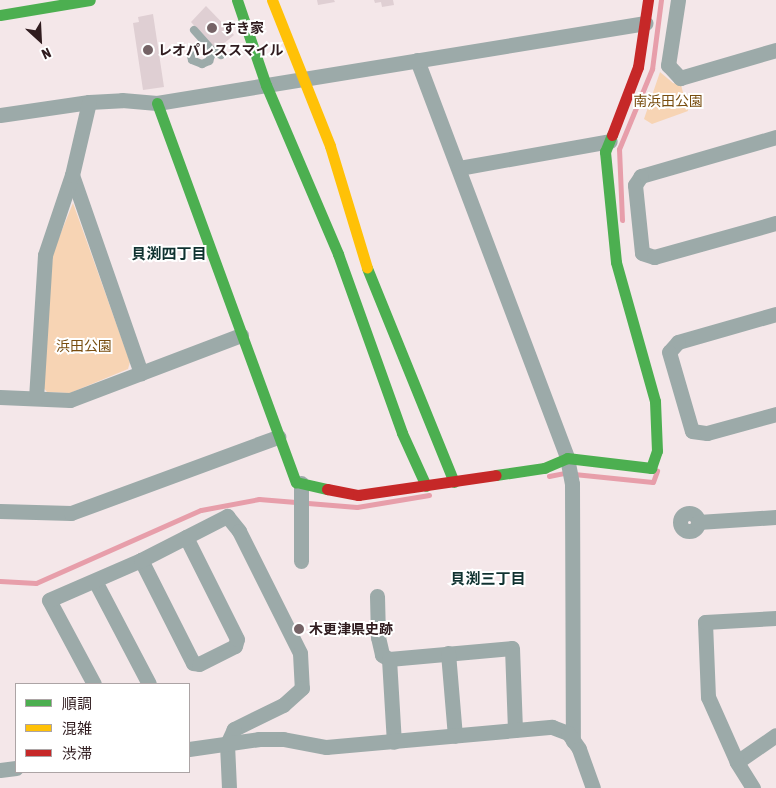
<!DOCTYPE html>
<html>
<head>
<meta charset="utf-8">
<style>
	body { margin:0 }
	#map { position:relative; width:776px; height:788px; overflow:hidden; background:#f4e7e9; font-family:"Asap Condensed","Noto Sans JP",sans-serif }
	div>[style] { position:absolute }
	.green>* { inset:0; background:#f7d4b4 }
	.stream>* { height:5px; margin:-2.5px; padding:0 2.5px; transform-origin:2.5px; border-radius:2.5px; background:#e79eaa }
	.building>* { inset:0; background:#dfcfd3 }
	.lane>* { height:8px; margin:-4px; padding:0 4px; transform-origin:4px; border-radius:4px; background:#9caaa9 }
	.street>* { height:15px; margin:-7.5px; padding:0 7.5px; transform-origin:7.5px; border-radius:7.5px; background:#9caaa9 }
	.street>.ring { margin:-7.5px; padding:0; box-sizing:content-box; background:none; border:15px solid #9caaa9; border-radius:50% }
	.fast>* { height:11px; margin:-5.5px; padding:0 5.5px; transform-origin:5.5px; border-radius:5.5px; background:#4caf50 }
	.slow>* { height:11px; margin:-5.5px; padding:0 5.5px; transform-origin:5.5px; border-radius:5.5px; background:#ffc107 }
	.jam>* { height:11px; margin:-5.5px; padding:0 5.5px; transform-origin:5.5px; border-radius:5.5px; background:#c62828 }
	.dots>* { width:14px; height:14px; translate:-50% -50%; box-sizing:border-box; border:2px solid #fff; border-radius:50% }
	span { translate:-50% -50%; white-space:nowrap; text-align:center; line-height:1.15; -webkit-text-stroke:4px #fff; paint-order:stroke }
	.poi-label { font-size:14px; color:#301c1f; font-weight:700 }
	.left { translate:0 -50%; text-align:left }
	.park-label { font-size:14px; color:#784d0f }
	.neighbourhood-label { font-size:15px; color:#0f3230; font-weight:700 }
	.legend { position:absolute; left:15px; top:683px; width:175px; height:90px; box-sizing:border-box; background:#fff; border:1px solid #aca4a5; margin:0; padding:6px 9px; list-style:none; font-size:15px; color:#301c1f }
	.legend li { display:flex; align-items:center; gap:10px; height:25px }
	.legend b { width:25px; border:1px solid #aca4a5 }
	.north { position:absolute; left:15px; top:15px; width:50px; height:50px; -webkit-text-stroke:4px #fff; paint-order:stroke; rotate:155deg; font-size:14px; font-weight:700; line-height:20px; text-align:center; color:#301c1f }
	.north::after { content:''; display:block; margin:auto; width:18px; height:22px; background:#301c1f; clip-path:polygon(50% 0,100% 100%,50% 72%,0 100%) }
</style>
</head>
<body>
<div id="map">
	<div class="green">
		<div style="clip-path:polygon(660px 72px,673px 83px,681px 85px,688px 111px,652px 124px,644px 119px)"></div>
		<div style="clip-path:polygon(73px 203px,130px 362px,128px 369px,70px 393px,47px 392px,42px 386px,53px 252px)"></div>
	</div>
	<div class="stream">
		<div style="left:622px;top:220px;width:71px;rotate:-92.4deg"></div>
		<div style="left:619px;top:149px;width:87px;rotate:-67.6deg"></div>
		<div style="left:652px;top:69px;width:70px;rotate:-82.6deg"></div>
		<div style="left:549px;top:476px;width:15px;rotate:-11deg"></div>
		<div style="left:564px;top:473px;width:89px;rotate:5.8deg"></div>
		<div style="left:653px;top:482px;width:12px;rotate:-70deg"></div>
		<div style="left:0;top:581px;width:36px;rotate:3deg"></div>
		<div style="left:36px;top:583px;width:180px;rotate:-23.9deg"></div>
		<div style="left:201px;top:510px;width:59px;rotate:-10.7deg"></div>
		<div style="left:259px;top:499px;width:98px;rotate:4.7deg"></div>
		<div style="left:357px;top:507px;width:73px;rotate:-9.5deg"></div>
	</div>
	<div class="building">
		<div style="clip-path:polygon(317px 0,334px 0,335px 2px,318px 5px)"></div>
		<div style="clip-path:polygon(374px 0,393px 0,394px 5px,382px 7px,381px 2px,375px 3px)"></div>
		<div style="clip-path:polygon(206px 6px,234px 35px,216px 50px,191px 22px)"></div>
		<div style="clip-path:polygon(153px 14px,164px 87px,143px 90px,133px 23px,139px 22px,138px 17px)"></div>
	</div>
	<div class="lane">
		<div style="left:194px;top:30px;width:28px;rotate:48deg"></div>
		<div style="left:213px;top:51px;width:9px;rotate:27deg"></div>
		<div style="left:190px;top:53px;width:7px;rotate:74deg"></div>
		<div style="left:192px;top:60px;width:11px;rotate:22deg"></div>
		<div style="left:202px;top:64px;width:8px;rotate:-23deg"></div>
		<div style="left:209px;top:61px;width:11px;rotate:-68deg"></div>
	</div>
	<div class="street">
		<div style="left:678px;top:0;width:66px;rotate:98.7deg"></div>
		<div style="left:668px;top:65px;width:18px;rotate:47deg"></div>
		<div style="left:680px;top:78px;width:100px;rotate:-16.3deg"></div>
		<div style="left:417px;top:60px;width:425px;rotate:69.3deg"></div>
		<div style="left:567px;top:458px;width:26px;rotate:79deg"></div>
		<div style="left:572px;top:484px;width:257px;rotate:89.8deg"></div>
		<div style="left:0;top:115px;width:90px;rotate:-8.3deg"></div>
		<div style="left:89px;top:102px;width:33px;rotate:-3deg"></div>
		<div style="left:122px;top:100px;width:35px;rotate:5deg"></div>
		<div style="left:157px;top:103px;width:495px;rotate:-9.3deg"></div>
		<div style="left:776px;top:137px;width:141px;rotate:163.9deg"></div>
		<div style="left:641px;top:176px;width:11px;rotate:124deg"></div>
		<div style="left:635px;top:185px;width:68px;rotate:84.1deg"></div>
		<div style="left:642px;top:253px;width:13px;rotate:18deg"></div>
		<div style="left:654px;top:257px;width:127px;rotate:-15.6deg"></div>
		<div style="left:459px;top:168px;width:153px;rotate:-10.1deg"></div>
		<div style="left:72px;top:175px;width:210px;rotate:70.8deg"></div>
		<div style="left:776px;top:314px;width:102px;rotate:164.1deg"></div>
		<div style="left:678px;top:342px;width:13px;rotate:132deg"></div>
		<div style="left:669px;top:352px;width:82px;rotate:73.8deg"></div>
		<div style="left:692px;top:431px;width:15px;rotate:8deg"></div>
		<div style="left:707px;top:433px;width:72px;rotate:-15.4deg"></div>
		<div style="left:0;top:397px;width:70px;rotate:2.5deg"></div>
		<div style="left:70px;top:400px;width:183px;rotate:-20.8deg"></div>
		<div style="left:36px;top:398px;width:143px;rotate:-86.4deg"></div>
		<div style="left:45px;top:255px;width:84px;rotate:-71.4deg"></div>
		<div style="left:72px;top:175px;width:75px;rotate:-76.9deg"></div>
		<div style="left:0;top:511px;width:71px;rotate:1.6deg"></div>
		<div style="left:71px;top:513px;width:221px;rotate:-20.2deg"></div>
		<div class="ring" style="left:680px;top:513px;width:3px;height:3px"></div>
		<div style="left:698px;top:522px;width:78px;rotate:-3.7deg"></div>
		<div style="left:141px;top:560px;width:115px;rotate:63.2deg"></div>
		<div style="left:193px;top:663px;width:6px;rotate:9deg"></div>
		<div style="left:199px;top:664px;width:40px;rotate:-26.6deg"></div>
		<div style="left:235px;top:646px;width:7px;rotate:-74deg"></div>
		<div style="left:237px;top:639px;width:114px;rotate:-116.6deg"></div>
		<div style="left:301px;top:561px;width:78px;rotate:-90deg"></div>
		<div style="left:95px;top:581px;width:116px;rotate:62.3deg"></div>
		<div style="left:377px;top:596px;width:41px;rotate:88.6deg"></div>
		<div style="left:378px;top:637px;width:18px;rotate:77deg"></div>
		<div style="left:382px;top:655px;width:8px;rotate:30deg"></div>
		<div style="left:389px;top:659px;width:123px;rotate:-5.1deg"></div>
		<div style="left:512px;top:648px;width:82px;rotate:87.9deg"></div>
		<div style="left:448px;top:653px;width:83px;rotate:85.2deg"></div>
		<div style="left:389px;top:659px;width:83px;rotate:86.6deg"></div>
		<div style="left:94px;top:684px;width:95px;rotate:-118.2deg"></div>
		<div style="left:49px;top:600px;width:100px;rotate:-23.5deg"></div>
		<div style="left:141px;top:560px;width:97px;rotate:-27.1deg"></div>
		<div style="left:227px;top:516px;width:19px;rotate:51deg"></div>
		<div style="left:239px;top:531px;width:136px;rotate:63.4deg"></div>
		<div style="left:300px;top:653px;width:35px;rotate:87deg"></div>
		<div style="left:302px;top:688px;width:25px;rotate:138deg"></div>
		<div style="left:283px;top:705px;width:55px;rotate:153.9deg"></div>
		<div style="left:234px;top:729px;width:17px;rotate:115deg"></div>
		<div style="left:227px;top:744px;width:44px;rotate:87.4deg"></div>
		<div style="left:189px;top:749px;width:71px;rotate:-8.1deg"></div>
		<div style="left:259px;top:739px;width:24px"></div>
		<div style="left:283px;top:739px;width:44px;rotate:10.5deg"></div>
		<div style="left:326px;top:747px;width:227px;rotate:-5.1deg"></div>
		<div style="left:552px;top:727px;width:17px;rotate:21deg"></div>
		<div style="left:568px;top:733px;width:19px;rotate:55deg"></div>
		<div style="left:579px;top:749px;width:41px;rotate:70.3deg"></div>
		<div style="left:737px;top:762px;width:47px;rotate:-34.7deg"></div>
		<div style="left:0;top:770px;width:16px;rotate:-7deg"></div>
		<div style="left:753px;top:788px;width:31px;rotate:-122deg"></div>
		<div style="left:737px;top:762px;width:71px;rotate:-114deg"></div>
		<div style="left:708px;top:697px;width:75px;rotate:-92.3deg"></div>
		<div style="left:705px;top:622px;width:71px;rotate:-3.2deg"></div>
	</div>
	<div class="fast">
		<div style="left:237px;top:0;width:90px;rotate:71.2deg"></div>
		<div style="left:266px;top:85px;width:184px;rotate:66.9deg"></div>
		<div style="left:338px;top:254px;width:190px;rotate:70.3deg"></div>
		<div style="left:402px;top:433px;width:58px;rotate:65.6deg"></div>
		<div style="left:0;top:15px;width:91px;rotate:-9.5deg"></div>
		<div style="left:157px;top:103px;width:404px;rotate:69.9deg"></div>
		<div style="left:296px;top:482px;width:32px;rotate:13deg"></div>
		<div style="left:367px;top:268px;width:231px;rotate:67.9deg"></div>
		<div style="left:496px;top:475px;width:49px;rotate:-8.3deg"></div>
		<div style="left:544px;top:468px;width:25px;rotate:-23deg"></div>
		<div style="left:567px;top:458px;width:85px;rotate:6.8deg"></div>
		<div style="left:651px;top:468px;width:18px;rotate:-71deg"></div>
		<div style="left:657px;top:451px;width:50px;rotate:-92.3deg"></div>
		<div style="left:655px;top:401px;width:144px;rotate:-105.7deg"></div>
		<div style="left:616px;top:262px;width:111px;rotate:-95.7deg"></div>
		<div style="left:605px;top:152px;width:18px;rotate:-68deg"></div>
	</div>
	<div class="slow">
		<div style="left:272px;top:0;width:157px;rotate:68.3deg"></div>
		<div style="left:330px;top:146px;width:127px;rotate:73.1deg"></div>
	</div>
	<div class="jam">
		<div style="left:612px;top:135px;width:73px;rotate:-69.1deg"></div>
		<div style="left:638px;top:67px;width:68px;rotate:-81.5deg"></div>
		<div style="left:327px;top:489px;width:32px;rotate:11deg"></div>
		<div style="left:358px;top:495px;width:139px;rotate:-8.2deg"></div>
	</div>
	<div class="dots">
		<div style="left:212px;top:28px;background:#756366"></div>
		<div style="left:148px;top:50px;background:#756366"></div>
		<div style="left:299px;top:629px;background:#756366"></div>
	</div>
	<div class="poi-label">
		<span class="left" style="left:222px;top:28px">すき家</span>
		<span class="left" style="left:158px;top:50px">レオパレススマイル</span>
		<span class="left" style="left:309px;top:629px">木更津県史跡</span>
	</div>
	<div class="park-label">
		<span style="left:668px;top:101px">南浜田公園</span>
		<span style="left:84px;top:346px">浜田公園</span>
	</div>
	<div class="neighbourhood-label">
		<span style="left:169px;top:254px">貝渕四丁目</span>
		<span style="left:488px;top:579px">貝渕三丁目</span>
	</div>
	<ul class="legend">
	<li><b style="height:6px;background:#4caf50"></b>順調</li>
	<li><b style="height:6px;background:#ffc107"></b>混雑</li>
	<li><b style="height:6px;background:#c62828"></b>渋滞</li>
	</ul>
	<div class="north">N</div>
</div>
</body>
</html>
